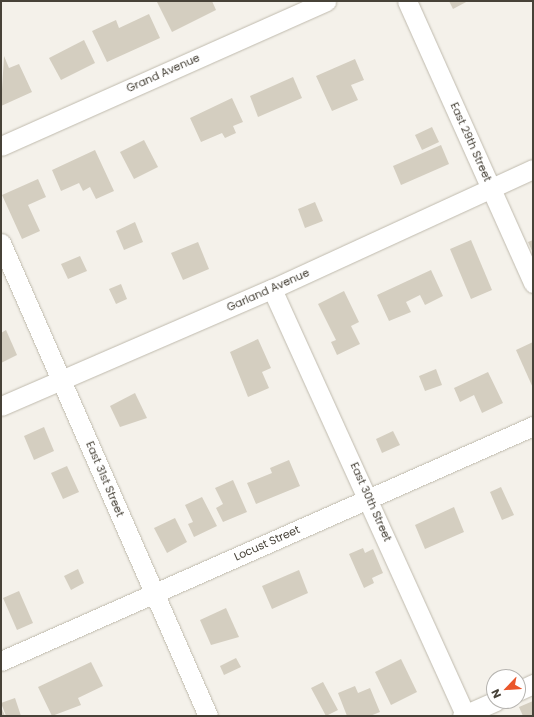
<!DOCTYPE html>
<html>
<head>
<meta charset="utf-8">
<style>
	body { margin:0 }
	#map { position:relative; width:534px; height:717px; overflow:hidden; background:#f4f1ea; font-family:Poppins,sans-serif }
	div>[style] { position:absolute }
	.building>* { inset:0; background:#d4cec0 }
	.roads { filter:drop-shadow(0 0 1px #bfbaad) drop-shadow(0 0 1px #bfbaad) }
	.street>* { height:19px; margin:-9.5px; padding:0 9.5px; transform-origin:9.5px; border-radius:9.5px; background:#fff }
	span { translate:-50% -50%; white-space:nowrap; text-align:center; line-height:1.15; -webkit-text-stroke:3px #fff; paint-order:stroke }
	.street-label { font-size:11px; color:#474238 }
	.frame { position:absolute; inset:0; border:2px solid #474238; pointer-events:none }
	.north { position:absolute; left:486px; top:669px; width:40px; height:40px; box-sizing:border-box; background:#fff; border:1px solid #b5b3af; border-radius:50%; rotate:245deg; font-size:11px; font-weight:700; line-height:16px; text-align:center; color:#474238 }
	.north::after { content:''; display:block; margin:auto; width:14px; height:18px; background:#ea562b; clip-path:polygon(50% 0,100% 100%,50% 72%,0 100%) }
</style>
</head>
<body>
<div id="map">
	<div class="building">
		<div style="clip-path:polygon(212px 1px,216px 10px,172px 32px,157px 2px)"></div>
		<div style="clip-path:polygon(449px 1px,468px 1px,453px 9px)"></div>
		<div style="clip-path:polygon(149px 14px,160px 38px,107px 62px,92px 31px,116px 20px,119px 28px)"></div>
		<div style="clip-path:polygon(84px 40px,95px 63px,61px 80px,49px 58px)"></div>
		<div style="clip-path:polygon(4px 56px,9px 68px,19px 64px,32px 92px,1px 106px)"></div>
		<div style="clip-path:polygon(355px 59px,364px 80px,351px 85px,358px 100px,332px 111px,316px 76px)"></div>
		<div style="clip-path:polygon(293px 77px,302px 98px,258px 117px,250px 96px)"></div>
		<div style="clip-path:polygon(232px 98px,243px 122px,233px 126px,236px 133px,225px 138px,222px 133px,201px 142px,190px 118px)"></div>
		<div style="clip-path:polygon(432px 127px,439px 142px,422px 150px,415px 135px)"></div>
		<div style="clip-path:polygon(144px 140px,158px 167px,134px 179px,120px 152px)"></div>
		<div style="clip-path:polygon(441px 145px,449px 164px,401px 185px,393px 166px)"></div>
		<div style="clip-path:polygon(95px 150px,114px 191px,96px 199px,90px 187px,83px 191px,79px 183px,61px 191px,52px 170px)"></div>
		<div style="clip-path:polygon(38px 179px,46px 197px,28px 205px,40px 231px,22px 239px,2px 195px)"></div>
		<div style="clip-path:polygon(315px 202px,323px 221px,305px 228px,298px 209px)"></div>
		<div style="clip-path:polygon(135px 222px,143px 242px,124px 250px,116px 231px)"></div>
		<div style="clip-path:polygon(471px 240px,492px 290px,471px 299px,450px 249px)"></div>
		<div style="clip-path:polygon(533px 240px,533px 253px,528px 242px)"></div>
		<div style="clip-path:polygon(198px 242px,209px 269px,183px 280px,171px 253px)"></div>
		<div style="clip-path:polygon(80px 256px,87px 271px,68px 279px,61px 264px)"></div>
		<div style="clip-path:polygon(431px 270px,443px 296px,425px 305px,420px 295px,406px 302px,411px 312px,389px 321px,377px 295px)"></div>
		<div style="clip-path:polygon(121px 284px,127px 299px,116px 304px,109px 289px)"></div>
		<div style="clip-path:polygon(344px 291px,359px 322px,351px 326px,360px 344px,337px 355px,331px 342px,336px 340px,318px 304px)"></div>
		<div style="clip-path:polygon(6px 330px,17px 355px,1px 363px,1px 333px)"></div>
		<div style="clip-path:polygon(258px 339px,271px 368px,262px 372px,269px 388px,248px 397px,230px 352px)"></div>
		<div style="clip-path:polygon(533px 342px,533px 388px,516px 350px)"></div>
		<div style="clip-path:polygon(436px 369px,442px 385px,425px 391px,419px 376px)"></div>
		<div style="clip-path:polygon(488px 372px,503px 403px,482px 413px,474px 395px,460px 402px,454px 388px)"></div>
		<div style="clip-path:polygon(135px 393px,147px 418px,120px 427px,110px 406px)"></div>
		<div style="clip-path:polygon(44px 427px,54px 451px,34px 460px,24px 436px)"></div>
		<div style="clip-path:polygon(393px 431px,400px 445px,382px 453px,376px 439px)"></div>
		<div style="clip-path:polygon(289px 460px,300px 486px,256px 504px,247px 483px,272px 473px,270px 468px)"></div>
		<div style="clip-path:polygon(67px 466px,79px 492px,63px 499px,51px 473px)"></div>
		<div style="clip-path:polygon(233px 480px,247px 512px,223px 522px,216px 508px,223px 504px,215px 488px)"></div>
		<div style="clip-path:polygon(501px 487px,514px 515px,502px 520px,490px 492px)"></div>
		<div style="clip-path:polygon(202px 497px,217px 526px,194px 537px,188px 524px,193px 522px,185px 505px)"></div>
		<div style="clip-path:polygon(454px 507px,464px 532px,425px 549px,415px 525px)"></div>
		<div style="clip-path:polygon(175px 518px,187px 542px,167px 553px,154px 528px)"></div>
		<div style="clip-path:polygon(363px 548px,365px 553px,373px 549px,383px 573px,372px 578px,374px 583px,364px 588px,349px 554px)"></div>
		<div style="clip-path:polygon(78px 569px,84px 583px,71px 590px,64px 576px)"></div>
		<div style="clip-path:polygon(299px 570px,308px 593px,272px 609px,262px 586px)"></div>
		<div style="clip-path:polygon(19px 591px,33px 623px,17px 630px,3px 598px)"></div>
		<div style="clip-path:polygon(226px 608px,239px 637px,211px 645px,200px 620px)"></div>
		<div style="clip-path:polygon(236px 658px,241px 667px,224px 675px,220px 666px)"></div>
		<div style="clip-path:polygon(401px 659px,417px 692px,391px 705px,375px 672px)"></div>
		<div style="clip-path:polygon(91px 662px,103px 686px,78px 698px,81px 705px,52px 716px,38px 687px)"></div>
		<div style="clip-path:polygon(323px 682px,338px 710px,326px 716px,311px 688px)"></div>
		<div style="clip-path:polygon(355px 686px,358px 693px,370px 688px,380px 712px,370px 716px,347px 716px,338px 693px)"></div>
		<div style="clip-path:polygon(15px 698px,21px 716px,6px 716px,1px 703px)"></div>
		<div style="clip-path:polygon(533px 701px,533px 716px,523px 716px,519px 707px)"></div>
		<div style="clip-path:polygon(1px 707px,5px 716px,1px 716px)"></div>
	</div>
	<div class="roads">
		<div class="street">
			<div style="left:407px;top:1px;width:309px;rotate:65.9deg"></div>
			<div style="left:1px;top:146px;width:356px;rotate:-24deg"></div>
			<div style="left:1px;top:243px;width:516px;rotate:66.36deg"></div>
			<div style="left:272px;top:289px;width:469px;rotate:65.6deg"></div>
			<div style="left:1px;top:406px;width:295px;rotate:-23.4deg"></div>
			<div style="left:272px;top:289px;width:287px;rotate:-24.7deg"></div>
			<div style="left:1px;top:661px;width:582px;rotate:-23.83deg"></div>
			<div style="left:518px;top:691px;width:17px;rotate:-25deg"></div>
			<div style="left:462px;top:716px;width:37px;rotate:-24deg"></div>
		</div>
	</div>
	<div class="street-label">
		<span style="left:163px;top:73px;rotate:-24deg">Grand Avenue</span>
		<span style="left:471px;top:142px;rotate:66deg">East 29th Street</span>
		<span style="left:268px;top:290px;rotate:-24deg">Garland Avenue</span>
		<span style="left:105px;top:479px;rotate:67deg">East 31st Street</span>
		<span style="left:371px;top:502px;rotate:66deg">East 30th Street</span>
		<span style="left:267px;top:543px;rotate:-24deg">Locust Street</span>
	</div>
	<div class="frame"></div>
	<div class="north">N</div>
</div>
</body>
</html>
